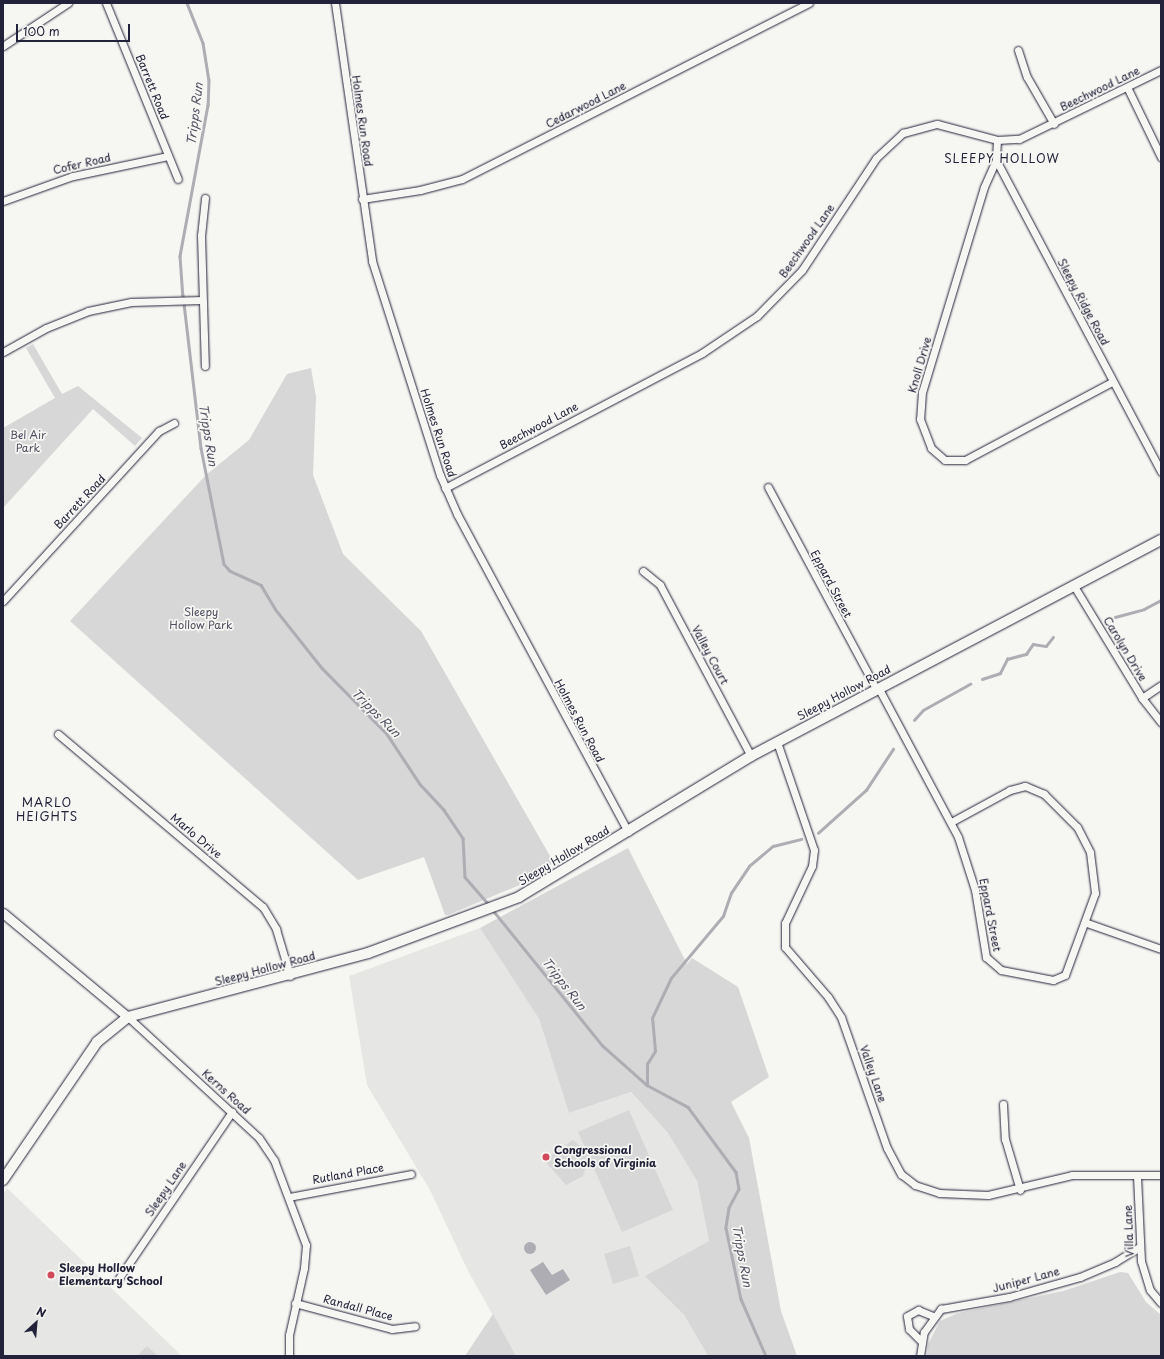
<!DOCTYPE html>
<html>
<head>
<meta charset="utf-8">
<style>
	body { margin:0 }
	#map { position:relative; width:1164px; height:1359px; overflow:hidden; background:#f6f6f2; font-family:"Playpen Sans",sans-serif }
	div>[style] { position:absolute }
	.built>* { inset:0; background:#e6e6e4 }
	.green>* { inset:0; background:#d7d7d7 }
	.water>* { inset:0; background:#adadb3 }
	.round { border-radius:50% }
	.stream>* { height:2.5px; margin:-1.25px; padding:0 1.25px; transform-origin:1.25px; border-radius:1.25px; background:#adadb3 }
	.roads { filter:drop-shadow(0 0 1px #22223b) drop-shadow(0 0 1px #22223b) }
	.minor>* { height:7px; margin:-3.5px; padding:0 3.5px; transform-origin:3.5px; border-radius:3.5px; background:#f6f6f2 }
	.tertiary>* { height:9px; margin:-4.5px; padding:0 4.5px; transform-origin:4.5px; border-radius:4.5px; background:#f6f6f2 }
	.secondary>* { height:10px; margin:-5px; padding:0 5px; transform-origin:5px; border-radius:5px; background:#f6f6f2 }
	.dots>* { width:11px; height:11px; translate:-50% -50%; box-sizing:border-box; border:2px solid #f6f6f2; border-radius:50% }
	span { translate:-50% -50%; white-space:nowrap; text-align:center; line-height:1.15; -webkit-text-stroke:3.5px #f6f6f2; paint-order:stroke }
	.street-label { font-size:11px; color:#22223b }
	.park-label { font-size:11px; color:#4f4f62 }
	.poi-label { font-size:11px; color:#22223b; font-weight:700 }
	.left { translate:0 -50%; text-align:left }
	.water-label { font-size:12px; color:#535365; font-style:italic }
	.neighbourhood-label { font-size:12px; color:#22223b; letter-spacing:1px }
	.frame { position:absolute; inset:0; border:4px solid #22223b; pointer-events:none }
	.north { position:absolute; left:16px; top:1303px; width:40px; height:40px; -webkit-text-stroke:3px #f6f6f2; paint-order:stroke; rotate:26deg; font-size:11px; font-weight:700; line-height:16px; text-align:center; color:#22223b }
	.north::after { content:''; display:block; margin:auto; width:14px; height:18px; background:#22223b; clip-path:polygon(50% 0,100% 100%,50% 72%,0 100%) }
	.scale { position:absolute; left:16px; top:24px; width:114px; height:18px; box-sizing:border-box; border:2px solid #22223b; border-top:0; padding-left:5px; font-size:12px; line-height:14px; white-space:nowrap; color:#22223b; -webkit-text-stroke:3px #f6f6f2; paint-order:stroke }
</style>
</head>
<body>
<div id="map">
	<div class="built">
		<div style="clip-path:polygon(480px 928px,539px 1019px,569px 1113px,631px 1092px,668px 1133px,697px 1181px,709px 1241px,646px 1276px,684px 1315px,708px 1356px,516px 1356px,468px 1271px,431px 1192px,367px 1085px,349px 976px)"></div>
		<div style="clip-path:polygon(7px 1188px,182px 1356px,3px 1356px,3px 1195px)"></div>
	</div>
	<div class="green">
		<div style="clip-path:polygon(33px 344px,62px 394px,78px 386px,142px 438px,135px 446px,93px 409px,4px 507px,3px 428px,55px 398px,26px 348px)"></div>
		<div style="clip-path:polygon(311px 368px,316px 397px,313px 475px,343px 554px,421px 631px,554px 863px,524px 878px,527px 882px,448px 915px,445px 915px,424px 857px,358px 880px,70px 621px,206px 475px,249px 440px,287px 374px)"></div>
		<div style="clip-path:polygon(628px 848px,687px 964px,692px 958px,738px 987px,769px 1077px,731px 1102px,749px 1138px,781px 1311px,797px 1356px,708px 1356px,684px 1315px,645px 1276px,709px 1241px,697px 1181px,668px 1133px,631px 1092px,569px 1113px,539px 1019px,480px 928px)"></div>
		<div style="clip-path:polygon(629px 1110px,673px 1210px,622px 1232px,589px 1157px,583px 1176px,566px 1185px,544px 1160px,573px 1140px,587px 1152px,578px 1132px)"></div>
		<div style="clip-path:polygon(630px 1246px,639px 1276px,613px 1284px,604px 1254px)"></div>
		<div style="clip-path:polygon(1120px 1272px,1128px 1273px,1146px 1302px,1161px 1315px,1161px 1356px,927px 1356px,928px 1344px,940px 1321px,958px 1313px,1063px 1291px)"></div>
		<div style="clip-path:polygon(493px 1314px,516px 1356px,465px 1356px)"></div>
		<div style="clip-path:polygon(147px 1346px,158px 1356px,137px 1356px)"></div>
	</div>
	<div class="water">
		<div class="round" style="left:524px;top:1242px;width:12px;height:12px"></div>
		<div style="clip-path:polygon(543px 1262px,552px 1275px,563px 1269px,570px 1280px,546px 1295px,530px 1270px)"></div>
	</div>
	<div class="stream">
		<div style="left:187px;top:3px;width:43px;rotate:68.2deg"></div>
		<div style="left:203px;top:43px;width:37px;rotate:81deg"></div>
		<div style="left:209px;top:80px;width:25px;rotate:92deg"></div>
		<div style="left:208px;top:105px;width:154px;rotate:100.5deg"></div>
		<div style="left:180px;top:256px;width:39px;rotate:86deg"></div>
		<div style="left:183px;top:295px;width:154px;rotate:83.3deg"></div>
		<div style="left:201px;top:448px;width:118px;rotate:78.8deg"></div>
		<div style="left:224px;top:564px;width:9px;rotate:49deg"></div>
		<div style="left:230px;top:571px;width:34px;rotate:24deg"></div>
		<div style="left:261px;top:585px;width:29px;rotate:59deg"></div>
		<div style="left:276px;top:610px;width:74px;rotate:51.6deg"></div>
		<div style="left:322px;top:668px;width:93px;rotate:45.4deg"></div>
		<div style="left:387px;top:734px;width:60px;rotate:56.6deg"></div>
		<div style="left:420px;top:784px;width:35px;rotate:47deg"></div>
		<div style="left:444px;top:810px;width:34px;rotate:56deg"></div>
		<div style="left:463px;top:838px;width:39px;rotate:87deg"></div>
		<div style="left:465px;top:877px;width:37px;rotate:49deg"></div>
		<div style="left:1115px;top:617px;width:30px;rotate:-15deg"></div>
		<div style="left:1144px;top:609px;width:19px;rotate:-28deg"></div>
		<div style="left:982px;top:679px;width:19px;rotate:-18deg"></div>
		<div style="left:1000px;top:673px;width:16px;rotate:-63deg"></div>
		<div style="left:1007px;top:659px;width:20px;rotate:-15deg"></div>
		<div style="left:1026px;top:654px;width:12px;rotate:-55deg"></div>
		<div style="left:1033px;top:644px;width:13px;rotate:9deg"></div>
		<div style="left:1046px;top:646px;width:11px;rotate:-52deg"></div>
		<div style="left:914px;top:720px;width:13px;rotate:-48deg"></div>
		<div style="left:923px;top:710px;width:54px;rotate:-29deg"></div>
		<div style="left:818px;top:833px;width:64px;rotate:-41.9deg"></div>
		<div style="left:866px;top:790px;width:49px;rotate:-56.6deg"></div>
		<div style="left:492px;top:909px;width:176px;rotate:51deg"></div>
		<div style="left:603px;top:1046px;width:59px;rotate:41.6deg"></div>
		<div style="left:647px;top:1085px;width:47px;rotate:28.2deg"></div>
		<div style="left:688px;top:1107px;width:81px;rotate:53.6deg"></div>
		<div style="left:736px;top:1172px;width:17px;rotate:80deg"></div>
		<div style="left:739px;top:1189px;width:21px;rotate:118deg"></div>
		<div style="left:729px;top:1208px;width:20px;rotate:99deg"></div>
		<div style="left:726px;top:1228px;width:73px;rotate:78.1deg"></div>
		<div style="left:741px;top:1299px;width:62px;rotate:66.3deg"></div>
		<div style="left:647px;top:1084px;width:20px;rotate:-90deg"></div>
		<div style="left:647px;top:1064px;width:15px;rotate:-58deg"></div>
		<div style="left:655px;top:1051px;width:33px;rotate:-95deg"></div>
		<div style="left:652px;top:1018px;width:44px;rotate:-64.6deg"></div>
		<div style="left:671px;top:978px;width:81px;rotate:-50deg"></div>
		<div style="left:723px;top:916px;width:24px;rotate:-71deg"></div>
		<div style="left:731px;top:893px;width:32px;rotate:-56deg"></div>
		<div style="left:749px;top:866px;width:31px;rotate:-40deg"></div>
		<div style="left:773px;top:846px;width:29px;rotate:-14deg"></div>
	</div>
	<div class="roads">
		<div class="minor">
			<div style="left:106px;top:3px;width:190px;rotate:67.8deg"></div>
			<div style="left:335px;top:3px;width:261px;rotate:81.8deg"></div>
			<div style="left:372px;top:261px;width:225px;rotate:72.4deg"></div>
			<div style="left:440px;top:475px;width:43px;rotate:66.4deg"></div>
			<div style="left:457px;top:514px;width:361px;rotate:61.7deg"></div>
			<div style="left:3px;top:46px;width:78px;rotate:-33.5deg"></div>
			<div style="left:1018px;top:50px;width:28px;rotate:72deg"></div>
			<div style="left:1027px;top:77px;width:54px;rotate:60.1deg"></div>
			<div style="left:1128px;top:89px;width:76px;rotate:64.1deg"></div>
			<div style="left:997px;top:140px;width:20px;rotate:93deg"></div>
			<div style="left:996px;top:160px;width:353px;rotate:62.1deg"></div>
			<div style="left:996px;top:160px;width:30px;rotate:114deg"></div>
			<div style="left:984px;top:187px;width:214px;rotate:106.8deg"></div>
			<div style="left:922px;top:392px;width:27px;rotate:94deg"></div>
			<div style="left:920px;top:419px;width:31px;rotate:69deg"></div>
			<div style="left:931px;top:448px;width:18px;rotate:41deg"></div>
			<div style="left:945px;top:460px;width:20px"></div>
			<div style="left:965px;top:460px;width:166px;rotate:-28deg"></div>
			<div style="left:205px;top:198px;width:37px;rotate:96deg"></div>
			<div style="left:201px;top:235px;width:131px;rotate:88.3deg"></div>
			<div style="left:362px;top:199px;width:59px;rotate:-8.8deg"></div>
			<div style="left:420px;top:190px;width:43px;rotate:-14.7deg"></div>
			<div style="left:462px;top:179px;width:389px;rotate:-26.9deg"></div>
			<div style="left:3px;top:201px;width:74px;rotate:-19.7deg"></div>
			<div style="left:73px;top:176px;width:97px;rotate:-11.9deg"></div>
			<div style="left:3px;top:352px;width:49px;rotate:-29.2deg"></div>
			<div style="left:46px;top:328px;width:45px;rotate:-22deg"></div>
			<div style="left:88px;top:311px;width:44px;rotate:-11.8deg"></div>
			<div style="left:131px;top:302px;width:71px;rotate:-1.6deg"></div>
			<div style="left:768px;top:487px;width:230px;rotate:61.8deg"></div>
			<div style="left:445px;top:488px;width:290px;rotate:-27.7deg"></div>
			<div style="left:702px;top:353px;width:66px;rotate:-33.9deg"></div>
			<div style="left:757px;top:316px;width:64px;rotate:-45.6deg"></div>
			<div style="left:802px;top:270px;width:134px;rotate:-56.5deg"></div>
			<div style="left:876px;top:158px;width:37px;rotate:-43deg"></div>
			<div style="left:903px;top:133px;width:35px;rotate:-15deg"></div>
			<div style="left:937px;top:124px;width:62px;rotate:14.9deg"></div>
			<div style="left:997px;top:140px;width:22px;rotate:-3deg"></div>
			<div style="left:1019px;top:139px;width:158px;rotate:-25.9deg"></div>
			<div style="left:643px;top:571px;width:22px;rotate:39deg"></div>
			<div style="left:660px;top:585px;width:194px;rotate:62deg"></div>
			<div style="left:1074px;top:586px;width:131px;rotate:58.7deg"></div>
			<div style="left:1142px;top:698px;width:31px;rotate:52deg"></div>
			<div style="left:3px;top:601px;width:231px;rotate:-47.5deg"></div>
			<div style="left:159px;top:431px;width:17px;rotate:-28deg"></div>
			<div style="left:879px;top:689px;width:168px;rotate:61.9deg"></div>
			<div style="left:958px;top:837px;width:56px;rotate:72.2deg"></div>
			<div style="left:975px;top:890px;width:68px;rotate:80.7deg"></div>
			<div style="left:986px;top:957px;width:20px;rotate:41deg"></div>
			<div style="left:1001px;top:970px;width:53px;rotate:10.9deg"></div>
			<div style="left:1053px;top:980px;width:13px;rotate:-23deg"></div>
			<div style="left:1065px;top:975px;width:87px;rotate:-69.9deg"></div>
			<div style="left:1095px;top:893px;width:41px;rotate:-97deg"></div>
			<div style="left:1090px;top:852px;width:28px;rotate:-117deg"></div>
			<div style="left:1077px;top:827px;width:47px;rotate:-135deg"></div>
			<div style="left:1044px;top:794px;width:21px;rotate:-157deg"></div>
			<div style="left:1025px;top:786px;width:16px;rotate:165deg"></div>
			<div style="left:1010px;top:790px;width:67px;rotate:151.5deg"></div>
			<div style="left:1142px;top:698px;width:23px;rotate:-34deg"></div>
			<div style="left:58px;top:734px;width:268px;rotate:40.2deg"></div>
			<div style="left:263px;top:907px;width:26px;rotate:59deg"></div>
			<div style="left:276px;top:929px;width:49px;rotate:73.4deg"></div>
			<div style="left:777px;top:742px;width:114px;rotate:71.1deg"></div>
			<div style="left:814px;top:850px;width:16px;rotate:97deg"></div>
			<div style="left:812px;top:866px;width:63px;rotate:115.3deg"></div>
			<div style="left:785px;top:923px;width:24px;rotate:90deg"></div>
			<div style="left:785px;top:947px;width:66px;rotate:49.3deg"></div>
			<div style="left:828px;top:997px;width:24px;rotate:57deg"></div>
			<div style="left:841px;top:1017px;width:139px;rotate:70.7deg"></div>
			<div style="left:887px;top:1148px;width:30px;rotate:62deg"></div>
			<div style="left:901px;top:1174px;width:18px;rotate:38deg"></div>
			<div style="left:915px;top:1185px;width:25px;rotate:18deg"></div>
			<div style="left:939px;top:1193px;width:49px;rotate:2.3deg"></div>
			<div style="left:988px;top:1195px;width:86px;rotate:-13.4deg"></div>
			<div style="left:1072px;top:1175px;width:89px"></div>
			<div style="left:1087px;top:923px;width:78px;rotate:19.4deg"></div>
			<div style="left:128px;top:1017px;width:178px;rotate:42.7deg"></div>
			<div style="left:259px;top:1138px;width:27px;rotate:56deg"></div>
			<div style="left:274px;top:1160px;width:91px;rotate:69.4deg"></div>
			<div style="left:306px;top:1245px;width:23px;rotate:95deg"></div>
			<div style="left:304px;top:1268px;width:69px;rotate:102.6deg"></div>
			<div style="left:289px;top:1335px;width:21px;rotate:90deg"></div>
			<div style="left:1003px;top:1104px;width:35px;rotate:87deg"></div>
			<div style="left:1005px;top:1139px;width:53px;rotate:73.6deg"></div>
			<div style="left:1137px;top:1176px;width:85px;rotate:87.3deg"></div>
			<div style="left:1141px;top:1261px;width:30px;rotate:73deg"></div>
			<div style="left:1150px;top:1290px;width:17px;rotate:50deg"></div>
			<div style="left:289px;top:1197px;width:124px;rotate:-10.7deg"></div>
			<div style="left:119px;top:1278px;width:201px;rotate:-55.8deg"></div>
			<div style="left:295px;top:1303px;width:100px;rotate:15deg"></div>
			<div style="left:392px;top:1329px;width:23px;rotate:-7deg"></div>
			<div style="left:921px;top:1341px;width:17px;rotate:-135deg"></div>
			<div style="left:909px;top:1329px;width:13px;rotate:-99deg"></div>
			<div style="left:907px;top:1316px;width:13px;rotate:-29deg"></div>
			<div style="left:918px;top:1310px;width:16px;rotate:22deg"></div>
			<div style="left:920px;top:1356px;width:24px;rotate:-81deg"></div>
			<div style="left:924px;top:1332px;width:29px;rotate:-54deg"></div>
			<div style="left:941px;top:1309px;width:69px;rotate:-10deg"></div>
			<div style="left:1009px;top:1297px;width:74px;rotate:-15.7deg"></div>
			<div style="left:1080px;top:1277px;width:38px;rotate:-23deg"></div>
			<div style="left:1115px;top:1262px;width:28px;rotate:-32deg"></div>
		</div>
		<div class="tertiary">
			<div style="left:3px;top:913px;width:163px;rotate:39.8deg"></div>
		</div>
		<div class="secondary">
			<div style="left:3px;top:1180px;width:167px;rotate:-55.7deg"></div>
			<div style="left:97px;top:1042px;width:40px;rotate:-39deg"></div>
			<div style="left:128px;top:1017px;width:248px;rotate:-14.9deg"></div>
			<div style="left:368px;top:953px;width:161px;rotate:-20.3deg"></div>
			<div style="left:519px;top:897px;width:271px;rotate:-31.3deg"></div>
			<div style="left:751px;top:756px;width:463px;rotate:-27.8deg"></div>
		</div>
	</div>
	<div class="dots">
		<div style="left:546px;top:1157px;background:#d1495b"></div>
		<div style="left:51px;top:1275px;background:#d1495b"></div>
	</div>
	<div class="street-label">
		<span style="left:152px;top:87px;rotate:68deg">Barrett Road</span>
		<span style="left:1100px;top:89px;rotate:-26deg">Beechwood Lane</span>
		<span style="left:586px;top:105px;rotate:-27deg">Cedarwood Lane</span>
		<span style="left:362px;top:121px;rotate:82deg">Holmes Run Road</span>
		<span style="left:82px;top:164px;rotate:-13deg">Cofer Road</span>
		<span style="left:807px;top:241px;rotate:-55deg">Beechwood Lane</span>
		<span style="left:1083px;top:302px;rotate:62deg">Sleepy Ridge Road</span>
		<span style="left:920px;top:365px;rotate:-74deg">Knoll Drive</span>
		<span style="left:539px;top:426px;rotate:-28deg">Beechwood Lane</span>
		<span style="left:438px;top:433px;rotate:72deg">Holmes Run Road</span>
		<span style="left:80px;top:502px;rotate:-47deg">Barrett Road</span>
		<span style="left:831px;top:584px;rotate:62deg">Eppard Street</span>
		<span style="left:1125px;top:649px;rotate:59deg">Carolyn Drive</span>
		<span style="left:710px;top:655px;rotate:62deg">Valley Court</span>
		<span style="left:844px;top:693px;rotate:-28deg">Sleepy Hollow Road</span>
		<span style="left:579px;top:721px;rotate:62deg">Holmes Run Road</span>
		<span style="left:196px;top:836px;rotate:40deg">Marlo Drive</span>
		<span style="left:564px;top:856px;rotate:-31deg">Sleepy Hollow Road</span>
		<span style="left:990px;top:915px;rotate:79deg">Eppard Street</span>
		<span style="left:265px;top:969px;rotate:-15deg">Sleepy Hollow Road</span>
		<span style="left:873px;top:1074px;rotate:71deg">Valley Lane</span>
		<span style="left:226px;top:1092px;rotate:42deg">Kerns Road</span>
		<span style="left:348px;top:1174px;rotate:-10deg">Rutland Place</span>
		<span style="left:166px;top:1189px;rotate:-56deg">Sleepy Lane</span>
		<span style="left:1129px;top:1231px;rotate:-92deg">Villa Lane</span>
		<span style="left:1026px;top:1280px;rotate:-15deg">Juniper Lane</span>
		<span style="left:358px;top:1308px;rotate:15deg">Randall Place</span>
	</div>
	<div class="park-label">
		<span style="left:28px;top:442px">Bel Air<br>Park</span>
		<span style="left:201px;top:619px">Sleepy<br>Hollow Park</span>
	</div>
	<div class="poi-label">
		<span class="left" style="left:554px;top:1157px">Congressional<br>Schools of Virginia</span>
		<span class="left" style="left:59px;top:1275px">Sleepy Hollow<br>Elementary School</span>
	</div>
	<div class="water-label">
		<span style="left:195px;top:114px;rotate:-83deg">Tripps Run</span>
		<span style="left:208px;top:435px;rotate:81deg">Tripps Run</span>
		<span style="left:376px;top:713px;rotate:45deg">Tripps Run</span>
		<span style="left:564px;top:984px;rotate:52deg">Tripps Run</span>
		<span style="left:742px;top:1256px;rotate:80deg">Tripps Run</span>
	</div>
	<div class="neighbourhood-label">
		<span style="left:1002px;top:159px">SLEEPY HOLLOW</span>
		<span style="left:47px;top:810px">MARLO<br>HEIGHTS</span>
	</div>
	<div class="frame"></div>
	<div class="north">N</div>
	<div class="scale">100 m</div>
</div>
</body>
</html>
